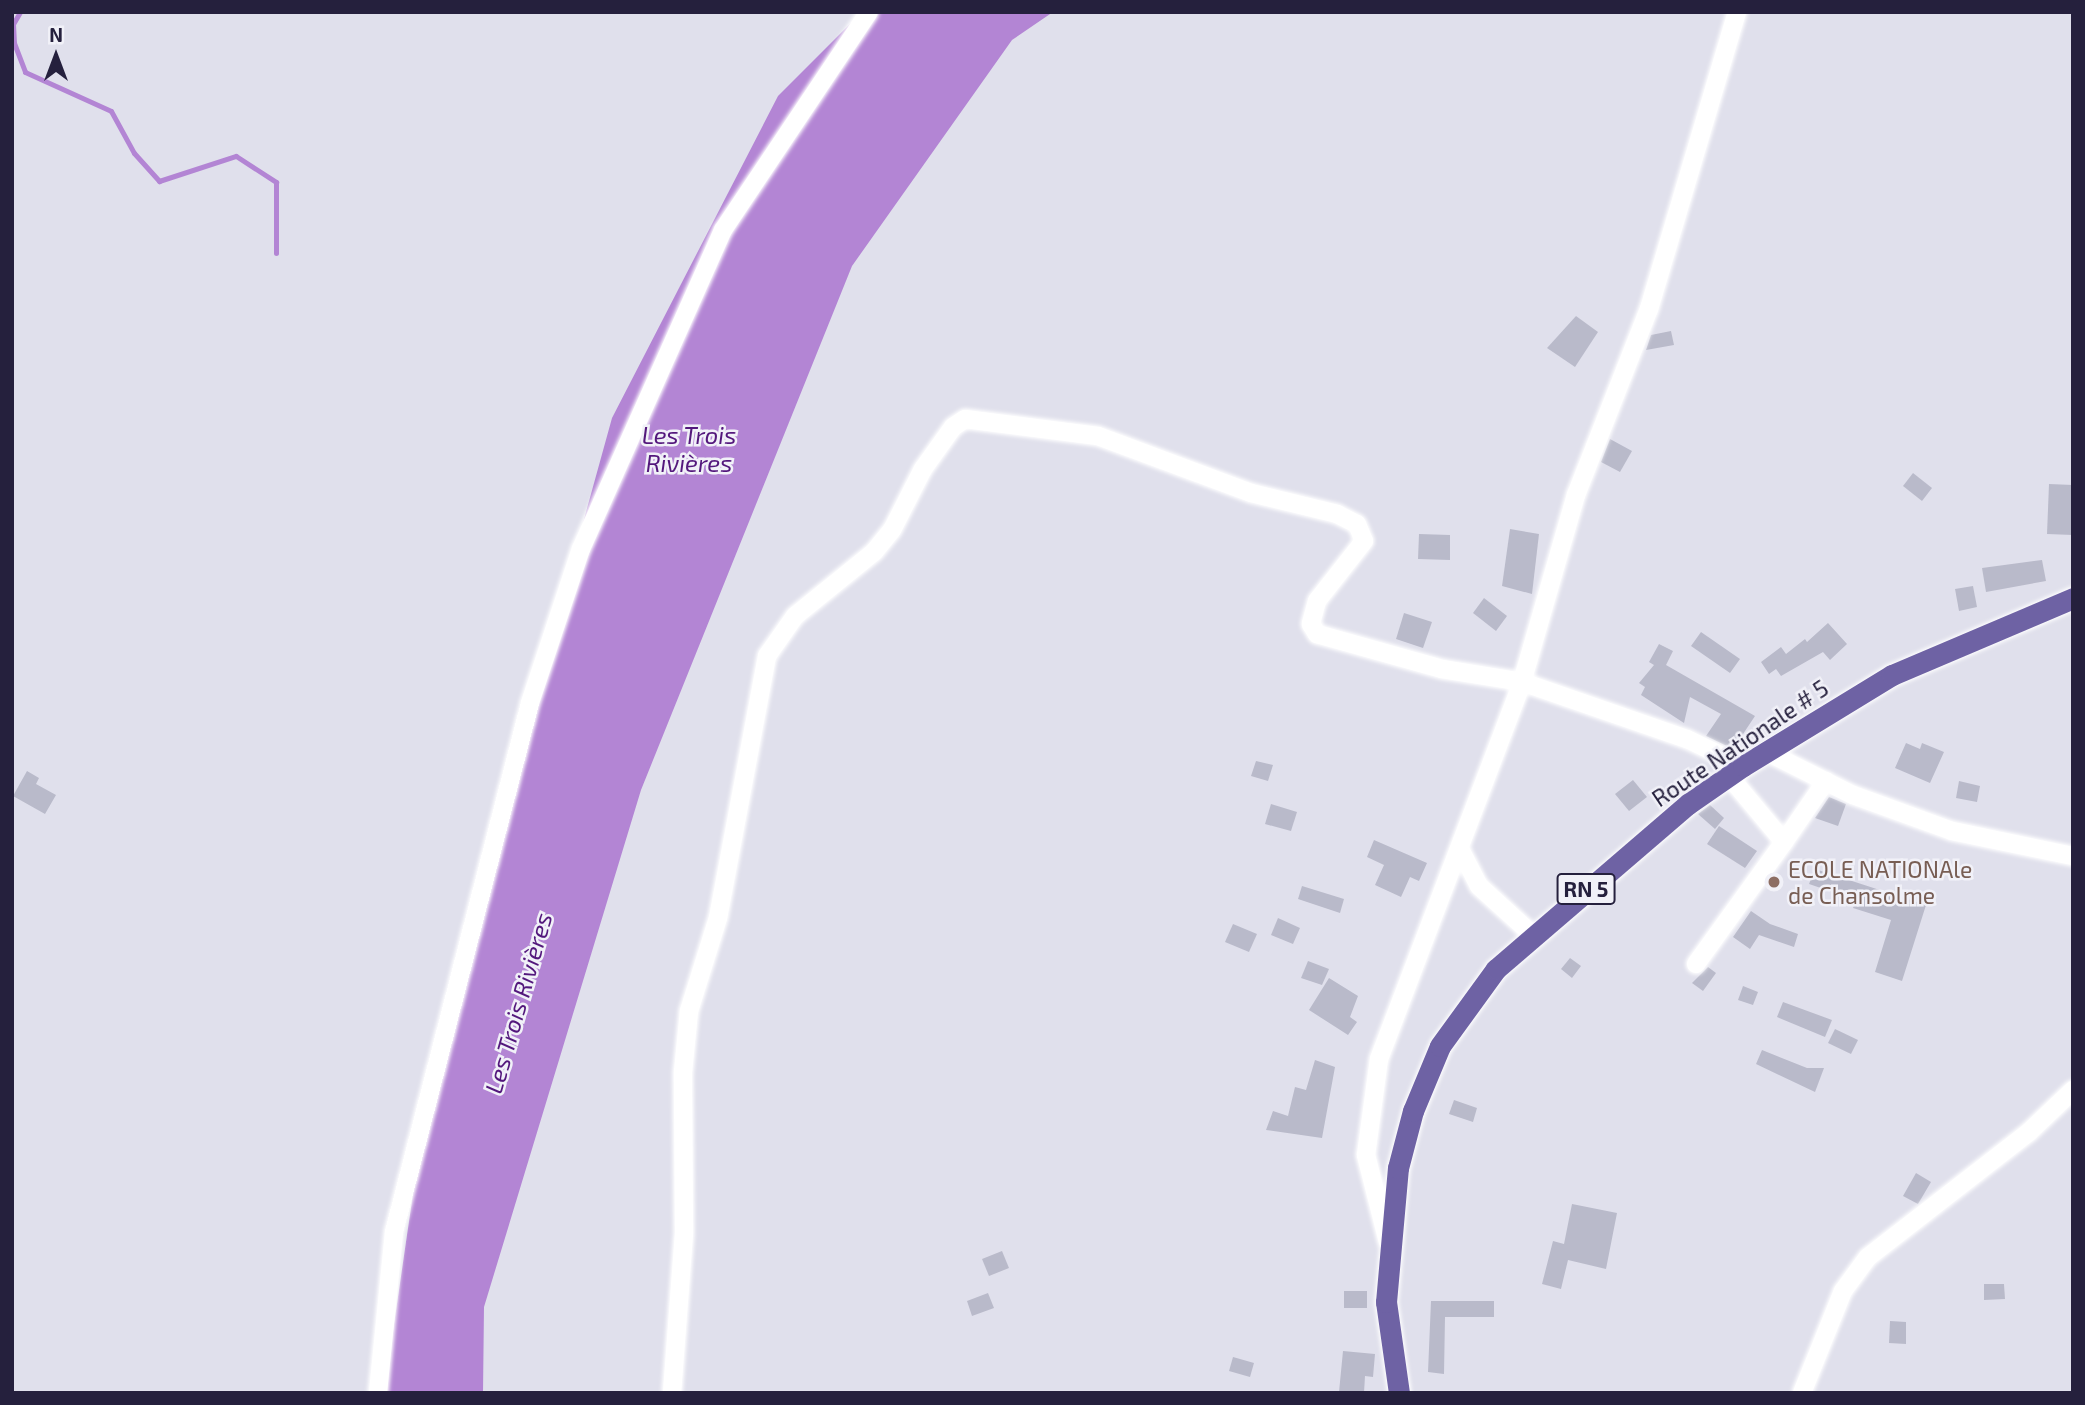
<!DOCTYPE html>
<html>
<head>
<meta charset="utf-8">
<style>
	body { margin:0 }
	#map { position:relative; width:2085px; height:1405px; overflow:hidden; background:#e0e0ec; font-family:"Exo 2",sans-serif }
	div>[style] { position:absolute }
	.water>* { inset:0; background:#b385d4 }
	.stream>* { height:5px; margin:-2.5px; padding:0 2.5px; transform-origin:2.5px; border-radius:2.5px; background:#b385d4 }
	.building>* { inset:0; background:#b9baca }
	.roads { filter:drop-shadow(0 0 2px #fff) drop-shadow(0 0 2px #fff) }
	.street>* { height:18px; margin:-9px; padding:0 9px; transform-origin:9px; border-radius:9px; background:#fff }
	.primary>* { height:21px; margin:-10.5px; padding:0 10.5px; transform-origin:10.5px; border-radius:10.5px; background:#6e62a4 }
	.dots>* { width:19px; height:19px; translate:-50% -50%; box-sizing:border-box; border:4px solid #f1f1f8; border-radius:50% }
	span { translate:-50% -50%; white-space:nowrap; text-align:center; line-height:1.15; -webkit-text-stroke:5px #f1f1f8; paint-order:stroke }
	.shield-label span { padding:2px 5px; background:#f1f1f8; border:2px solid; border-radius:5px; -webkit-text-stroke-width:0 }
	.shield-label { font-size:21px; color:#25203d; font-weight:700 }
	.street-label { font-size:23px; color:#25203d }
	.education-label { font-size:23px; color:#785e54 }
	.left { translate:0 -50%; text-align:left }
	.water-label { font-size:24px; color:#53177c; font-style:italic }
	.frame { position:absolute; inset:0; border:14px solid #25203d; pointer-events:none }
	.north { position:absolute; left:21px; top:21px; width:70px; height:70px; -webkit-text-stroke:5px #f1f1f8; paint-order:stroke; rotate:0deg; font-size:19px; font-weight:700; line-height:28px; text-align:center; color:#25203d }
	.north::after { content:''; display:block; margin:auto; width:24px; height:32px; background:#25203d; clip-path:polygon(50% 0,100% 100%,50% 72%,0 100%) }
</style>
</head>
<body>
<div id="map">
	<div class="water">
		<div style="clip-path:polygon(862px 12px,1053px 12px,1012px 40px,852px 266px,641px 790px,484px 1307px,483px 1393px,384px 1393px,430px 1077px,612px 418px,778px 96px)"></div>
	</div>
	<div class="stream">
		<div style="left:20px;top:12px;width:14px;rotate:120deg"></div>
		<div style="left:13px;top:24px;width:19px;rotate:87deg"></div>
		<div style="left:14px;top:43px;width:31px;rotate:69deg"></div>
		<div style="left:25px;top:72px;width:94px;rotate:24.4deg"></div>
		<div style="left:111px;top:111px;width:48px;rotate:61.3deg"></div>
		<div style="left:134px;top:153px;width:38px;rotate:48deg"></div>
		<div style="left:159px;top:181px;width:81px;rotate:-18deg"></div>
		<div style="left:236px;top:156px;width:48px;rotate:33deg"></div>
		<div style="left:276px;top:182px;width:71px;rotate:90deg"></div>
	</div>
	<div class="building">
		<div style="clip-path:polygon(1576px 316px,1598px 332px,1575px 367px,1547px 348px)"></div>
		<div style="clip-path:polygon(1671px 331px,1674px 345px,1646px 350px,1651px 335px)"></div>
		<div style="clip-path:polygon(1610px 439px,1632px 451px,1620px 472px,1601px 462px)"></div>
		<div style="clip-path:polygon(1913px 473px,1932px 488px,1922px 501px,1903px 486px)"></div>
		<div style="clip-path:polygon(2049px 484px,2073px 485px,2073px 535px,2047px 534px)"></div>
		<div style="clip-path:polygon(1510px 529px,1539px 534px,1532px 594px,1502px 586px)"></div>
		<div style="clip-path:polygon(1419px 534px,1450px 535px,1450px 560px,1418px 559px)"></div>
		<div style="clip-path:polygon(2042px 560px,2046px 581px,1986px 592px,1982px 568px)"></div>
		<div style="clip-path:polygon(1973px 586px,1977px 607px,1959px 611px,1955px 589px)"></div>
		<div style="clip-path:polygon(1484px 598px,1507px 616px,1496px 631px,1473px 613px)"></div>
		<div style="clip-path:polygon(1404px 613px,1432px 622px,1423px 648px,1396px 639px)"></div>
		<div style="clip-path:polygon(1828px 623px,1847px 644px,1830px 660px,1823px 652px,1781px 676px,1776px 669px,1769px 674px,1761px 662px,1781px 647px,1786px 654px,1805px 639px,1807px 642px)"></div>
		<div style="clip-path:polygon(1701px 632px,1740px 659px,1730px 673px,1691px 646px)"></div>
		<div style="clip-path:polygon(1659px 644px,1673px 651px,1666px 665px,1755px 716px,1733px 749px,1706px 736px,1721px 714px,1690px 697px,1684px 723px,1641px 695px,1645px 687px,1639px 683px,1654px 665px,1649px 662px)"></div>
		<div style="clip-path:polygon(1906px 743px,1920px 749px,1922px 743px,1944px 752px,1930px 783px,1895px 768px)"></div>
		<div style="clip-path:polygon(1256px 761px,1273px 765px,1268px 781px,1251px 776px)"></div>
		<div style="clip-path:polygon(27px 771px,39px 778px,36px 784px,56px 795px,45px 814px,13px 796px)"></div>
		<div style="clip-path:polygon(1633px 780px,1647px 797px,1629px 811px,1615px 794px)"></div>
		<div style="clip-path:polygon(1959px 781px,1980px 786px,1977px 802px,1956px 798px)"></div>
		<div style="clip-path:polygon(1829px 797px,1846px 804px,1838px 826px,1815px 818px)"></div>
		<div style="clip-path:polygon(1271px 804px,1297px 812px,1291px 831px,1265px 824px)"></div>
		<div style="clip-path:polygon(1710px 805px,1724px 818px,1715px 829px,1698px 814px)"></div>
		<div style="clip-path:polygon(1719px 826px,1757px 851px,1745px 868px,1707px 844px)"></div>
		<div style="clip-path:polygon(1374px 840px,1427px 863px,1419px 881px,1410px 877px,1401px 897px,1375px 885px,1384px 865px,1367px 857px)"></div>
		<div style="clip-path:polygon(1815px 869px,1926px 905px,1902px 981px,1875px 972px,1891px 920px,1853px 908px,1856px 900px,1809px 884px)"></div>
		<div style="clip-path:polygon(1302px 886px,1344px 899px,1340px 913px,1298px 899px)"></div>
		<div style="clip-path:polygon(1751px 911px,1770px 924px,1798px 934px,1794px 947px,1759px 935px,1750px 949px,1733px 937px)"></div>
		<div style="clip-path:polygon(1278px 918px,1300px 928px,1293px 944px,1271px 935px)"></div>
		<div style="clip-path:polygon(1233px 924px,1257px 934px,1249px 952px,1225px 942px)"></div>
		<div style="clip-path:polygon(1570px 958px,1581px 966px,1572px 978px,1561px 969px)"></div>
		<div style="clip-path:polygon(1308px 961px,1329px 969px,1322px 985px,1301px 978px)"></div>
		<div style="clip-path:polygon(1708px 967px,1716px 973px,1703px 991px,1692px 983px)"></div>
		<div style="clip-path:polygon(1329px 978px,1358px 996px,1350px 1017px,1357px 1022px,1348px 1035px,1309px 1010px)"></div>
		<div style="clip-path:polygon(1743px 986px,1758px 992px,1753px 1005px,1738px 1000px)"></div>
		<div style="clip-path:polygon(1783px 1002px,1832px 1020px,1825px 1037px,1777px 1017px)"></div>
		<div style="clip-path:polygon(1835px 1029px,1858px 1040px,1851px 1054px,1828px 1043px)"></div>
		<div style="clip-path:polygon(1762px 1050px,1807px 1068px,1824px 1068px,1815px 1092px,1756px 1064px)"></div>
		<div style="clip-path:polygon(1315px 1060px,1335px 1067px,1322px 1138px,1266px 1130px,1273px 1111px,1288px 1116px,1295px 1087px,1306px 1090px)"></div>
		<div style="clip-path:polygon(1454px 1100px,1477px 1108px,1473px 1122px,1449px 1114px)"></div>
		<div style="clip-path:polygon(1916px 1173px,1931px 1182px,1918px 1204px,1903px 1196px)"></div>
		<div style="clip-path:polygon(1572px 1204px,1617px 1213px,1606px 1269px,1568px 1260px,1561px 1289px,1542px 1284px,1553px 1241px,1564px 1244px)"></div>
		<div style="clip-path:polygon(1002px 1251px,1009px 1268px,989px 1276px,982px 1259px)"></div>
		<div style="clip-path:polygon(1984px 1284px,2004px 1284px,2005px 1299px,1984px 1300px)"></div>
		<div style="clip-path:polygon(1344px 1291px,1367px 1291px,1367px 1308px,1344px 1308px)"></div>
		<div style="clip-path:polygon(988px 1293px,994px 1308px,972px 1316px,967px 1301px)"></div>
		<div style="clip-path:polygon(1431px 1301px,1494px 1301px,1494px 1317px,1445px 1317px,1444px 1374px,1428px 1372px)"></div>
		<div style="clip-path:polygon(1890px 1321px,1906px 1322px,1906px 1344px,1889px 1343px)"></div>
		<div style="clip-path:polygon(1343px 1351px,1375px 1354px,1373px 1377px,1365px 1376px,1364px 1393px,1339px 1392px)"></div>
		<div style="clip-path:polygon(1233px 1357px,1254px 1363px,1250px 1377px,1229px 1371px)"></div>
	</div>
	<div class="roads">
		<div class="street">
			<div style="left:1767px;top:752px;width:96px;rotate:26.6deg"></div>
			<div style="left:1853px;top:795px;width:105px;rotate:20deg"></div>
			<div style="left:1952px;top:831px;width:124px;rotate:11.7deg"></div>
			<div style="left:1784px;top:842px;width:74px;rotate:-55.5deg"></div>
			<div style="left:1460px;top:849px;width:42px;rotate:62.8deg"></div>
			<div style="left:1479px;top:886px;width:74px;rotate:42.3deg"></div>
			<div style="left:1696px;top:964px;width:150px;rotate:-54.2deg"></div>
			<div style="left:1784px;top:842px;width:86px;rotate:-129.8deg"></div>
			<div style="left:1388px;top:1242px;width:90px;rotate:-104.2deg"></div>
			<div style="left:1366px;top:1155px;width:97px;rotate:-82.3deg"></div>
			<div style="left:1379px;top:1059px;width:403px;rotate:-69.2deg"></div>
			<div style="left:1522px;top:682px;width:195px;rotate:-73.9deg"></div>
			<div style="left:1576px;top:495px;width:200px;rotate:-68.6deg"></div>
			<div style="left:1649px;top:309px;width:310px;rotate:-73.5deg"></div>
			<div style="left:378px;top:1393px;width:162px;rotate:-84.3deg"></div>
			<div style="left:394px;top:1232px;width:546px;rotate:-75.58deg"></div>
			<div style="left:530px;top:703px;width:162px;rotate:-71.7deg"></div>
			<div style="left:581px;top:549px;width:349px;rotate:-66deg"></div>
			<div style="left:723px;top:230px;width:262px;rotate:-56.2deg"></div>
			<div style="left:672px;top:1393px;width:161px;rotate:-85.7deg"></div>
			<div style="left:684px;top:1232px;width:160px;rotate:-90.4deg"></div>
			<div style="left:683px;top:1072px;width:61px;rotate:-84.4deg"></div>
			<div style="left:689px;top:1011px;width:97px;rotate:-72.7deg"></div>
			<div style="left:718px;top:918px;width:267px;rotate:-79.4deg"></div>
			<div style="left:767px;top:656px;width:49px;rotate:-55deg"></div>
			<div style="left:795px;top:616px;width:102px;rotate:-39deg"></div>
			<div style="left:874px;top:552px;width:28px;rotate:-51deg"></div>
			<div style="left:892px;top:530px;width:68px;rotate:-63.1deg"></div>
			<div style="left:923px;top:469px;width:52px;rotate:-54.5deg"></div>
			<div style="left:953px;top:427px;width:14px;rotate:-34deg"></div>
			<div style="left:965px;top:419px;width:134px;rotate:7.3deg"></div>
			<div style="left:1098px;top:436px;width:163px;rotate:20.4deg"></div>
			<div style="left:1251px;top:493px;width:89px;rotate:13.7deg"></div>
			<div style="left:1337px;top:514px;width:22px;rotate:27deg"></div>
			<div style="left:1357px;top:524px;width:18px;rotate:68deg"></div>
			<div style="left:1364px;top:541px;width:76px;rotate:128.1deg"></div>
			<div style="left:1317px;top:601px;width:24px;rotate:105deg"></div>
			<div style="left:1311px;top:624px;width:12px;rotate:59deg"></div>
			<div style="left:1317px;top:634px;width:130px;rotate:15.6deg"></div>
			<div style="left:1442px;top:669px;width:81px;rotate:9.2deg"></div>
			<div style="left:1522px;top:682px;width:175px;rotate:19.1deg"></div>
			<div style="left:1687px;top:739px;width:62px;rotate:25.7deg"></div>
			<div style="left:1802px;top:1393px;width:110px;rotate:-68.1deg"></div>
			<div style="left:1843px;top:1291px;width:42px;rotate:-53.7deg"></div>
			<div style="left:1868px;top:1257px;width:204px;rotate:-37.8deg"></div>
			<div style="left:2029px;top:1132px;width:61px;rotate:-43.7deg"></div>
		</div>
		<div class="primary">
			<div style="left:1399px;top:1393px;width:92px;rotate:-98.1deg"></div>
			<div style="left:1386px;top:1302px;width:135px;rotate:-84.9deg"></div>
			<div style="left:1398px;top:1168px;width:59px;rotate:-75.3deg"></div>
			<div style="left:1413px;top:1111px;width:70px;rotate:-67.4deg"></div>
			<div style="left:1440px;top:1046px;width:95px;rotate:-54deg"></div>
			<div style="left:1496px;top:969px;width:253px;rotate:-40.7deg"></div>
			<div style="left:1688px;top:804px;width:67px;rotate:-34.6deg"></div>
			<div style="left:1743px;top:766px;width:175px;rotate:-31.4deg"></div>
			<div style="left:1892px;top:675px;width:197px;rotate:-23deg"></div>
		</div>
	</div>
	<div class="dots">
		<div style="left:1774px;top:882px;background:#8d6e63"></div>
	</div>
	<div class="shield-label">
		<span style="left:1586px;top:889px">RN 5</span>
	</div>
	<div class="street-label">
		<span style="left:1740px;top:743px;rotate:-34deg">Route Nationale # 5</span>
	</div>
	<div class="education-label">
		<span class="left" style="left:1788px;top:882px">ECOLE NATIONAle<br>de Chansolme</span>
	</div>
	<div class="water-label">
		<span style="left:689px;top:449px">Les Trois<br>Rivières</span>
		<span style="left:518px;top:1003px;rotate:-74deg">Les Trois Rivières</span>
	</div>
	<div class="frame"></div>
	<div class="north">N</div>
</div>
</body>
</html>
